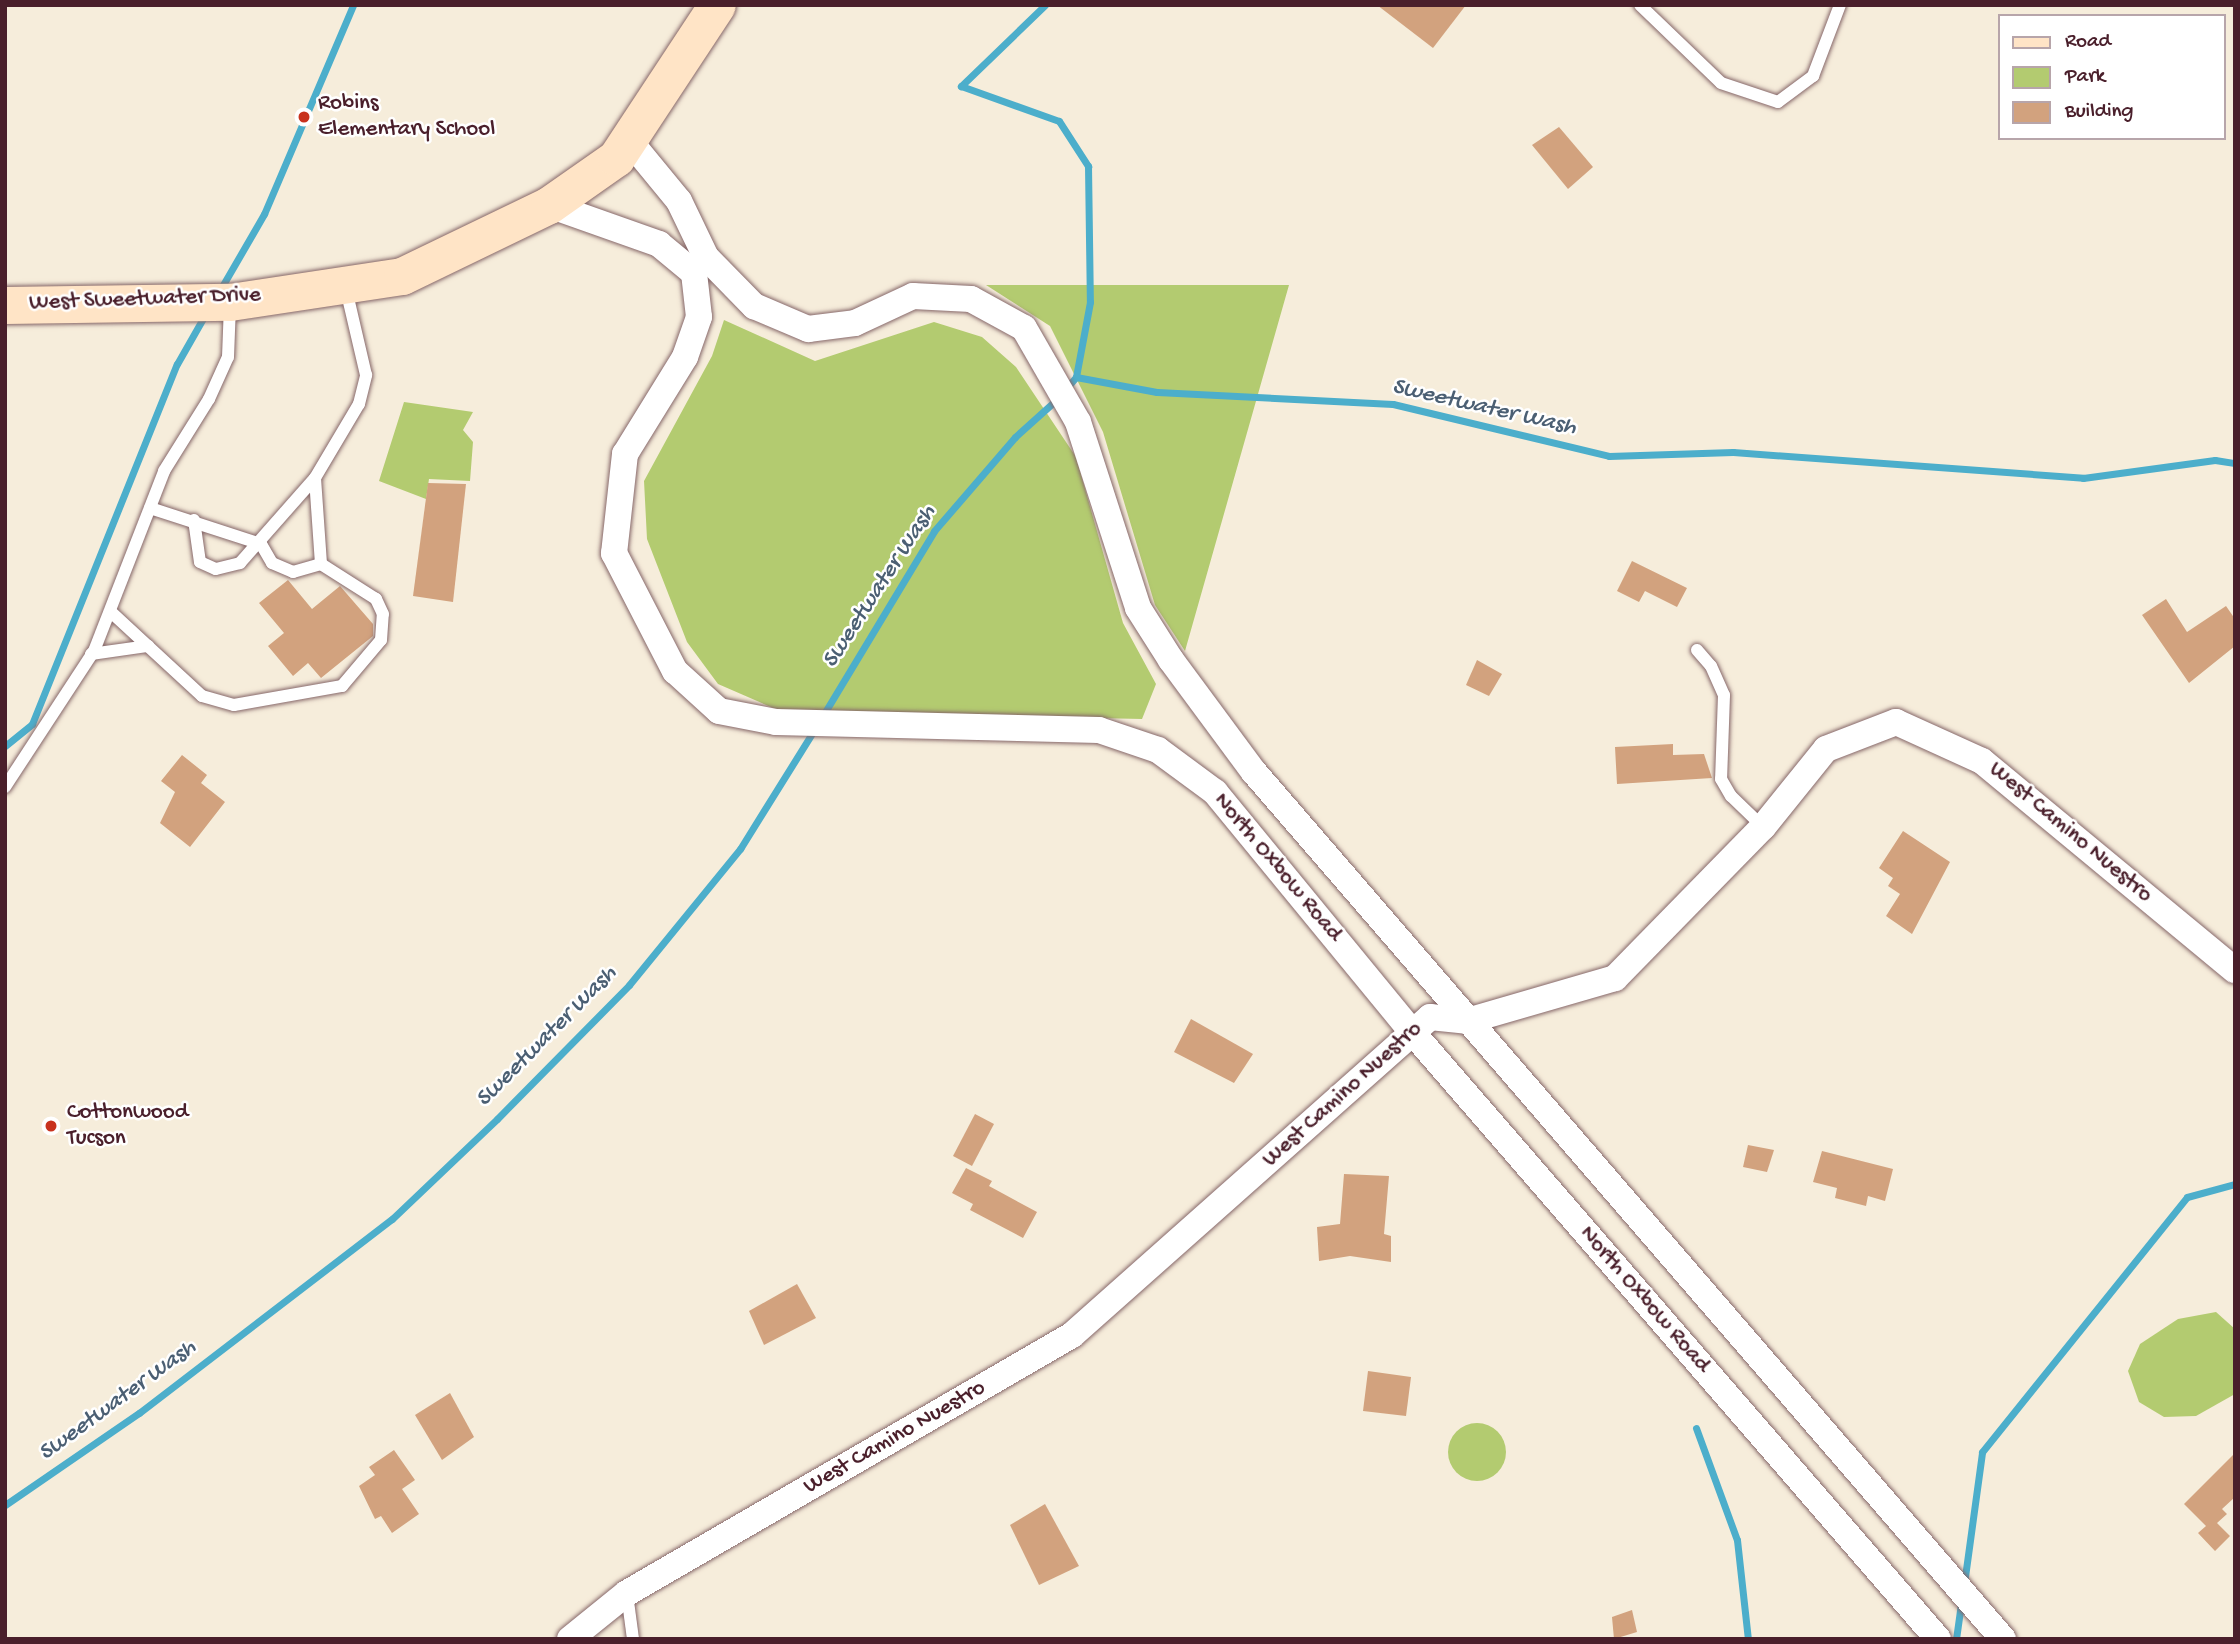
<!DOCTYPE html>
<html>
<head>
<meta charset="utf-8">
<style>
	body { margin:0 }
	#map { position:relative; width:2240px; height:1644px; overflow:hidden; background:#f6eddb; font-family:"Gochi Hand",sans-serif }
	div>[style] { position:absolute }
	.green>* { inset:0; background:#b3cb70 }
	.round { border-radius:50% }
	.stream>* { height:7px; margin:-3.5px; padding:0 3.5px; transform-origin:3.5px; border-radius:3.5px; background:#4caecb }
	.building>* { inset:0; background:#d2a27e }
	.roads { filter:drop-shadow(0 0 2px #866769) drop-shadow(0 0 2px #866769) }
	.lane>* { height:12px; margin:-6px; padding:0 6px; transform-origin:6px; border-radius:6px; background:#fff }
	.street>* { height:26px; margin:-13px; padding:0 13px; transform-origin:13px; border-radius:13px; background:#fff }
	.secondary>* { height:37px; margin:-18.5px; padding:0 18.5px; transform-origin:18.5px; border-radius:18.5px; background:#ffe4c6 }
	.dots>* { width:19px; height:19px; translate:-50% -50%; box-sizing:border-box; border:4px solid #fff; border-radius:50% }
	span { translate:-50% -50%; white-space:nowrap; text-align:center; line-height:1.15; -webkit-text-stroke:5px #fff; paint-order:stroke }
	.poi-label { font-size:23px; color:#4a1f2b }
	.left { translate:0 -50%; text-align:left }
	.street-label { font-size:23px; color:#4a1f2b }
	.water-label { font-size:24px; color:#4b5f73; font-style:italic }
	.frame { position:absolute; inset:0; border:7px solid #4a1f2b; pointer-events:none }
	.legend { position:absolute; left:1998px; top:14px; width:228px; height:126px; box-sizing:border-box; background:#fff; border:2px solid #b7a5aa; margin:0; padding:9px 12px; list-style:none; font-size:21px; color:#4a1f2b }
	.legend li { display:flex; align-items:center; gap:14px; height:35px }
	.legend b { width:35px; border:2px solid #b7a5aa }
</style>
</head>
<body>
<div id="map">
	<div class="green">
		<div style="clip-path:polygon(986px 285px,1289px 285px,1185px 651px,1155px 605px,1103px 432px,1050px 326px)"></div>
		<div style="clip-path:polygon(724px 320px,815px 361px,934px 322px,982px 337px,1016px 367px,1076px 457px,1123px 623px,1156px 684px,1142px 719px,780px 711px,718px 684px,687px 642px,647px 539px,644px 481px,712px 356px)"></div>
		<div style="clip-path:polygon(404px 402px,473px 412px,463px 430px,473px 442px,470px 481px,429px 479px,426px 499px,379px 481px)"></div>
		<div style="clip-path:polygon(2216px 1312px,2235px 1329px,2235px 1394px,2196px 1416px,2164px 1417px,2139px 1402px,2128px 1371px,2140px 1344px,2178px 1319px)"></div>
		<div class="round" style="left:1448px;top:1423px;width:58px;height:58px"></div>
	</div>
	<div class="stream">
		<div style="left:1045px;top:5px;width:117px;rotate:136deg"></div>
		<div style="left:961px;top:86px;width:104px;rotate:19.7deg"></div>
		<div style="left:1059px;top:121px;width:54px;rotate:57.2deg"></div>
		<div style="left:1088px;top:166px;width:136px;rotate:89.2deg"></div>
		<div style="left:1090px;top:302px;width:76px;rotate:100.6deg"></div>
		<div style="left:220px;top:290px;width:88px;rotate:-59.9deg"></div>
		<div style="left:264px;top:214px;width:227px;rotate:-66.9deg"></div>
		<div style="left:1065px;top:390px;width:17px;rotate:-50deg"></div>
		<div style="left:1076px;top:377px;width:82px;rotate:10.5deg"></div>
		<div style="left:1157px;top:392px;width:236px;rotate:2.9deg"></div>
		<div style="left:1393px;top:404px;width:222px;rotate:13.5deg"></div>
		<div style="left:1609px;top:456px;width:124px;rotate:-1.8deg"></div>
		<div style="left:1733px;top:452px;width:351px;rotate:4.2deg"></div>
		<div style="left:2083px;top:478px;width:133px;rotate:-7.8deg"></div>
		<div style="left:2215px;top:460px;width:20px;rotate:9deg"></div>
		<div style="left:822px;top:717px;width:217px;rotate:-58.9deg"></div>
		<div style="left:934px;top:531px;width:124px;rotate:-49.2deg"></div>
		<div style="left:1015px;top:437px;width:57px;rotate:-42.1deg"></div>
		<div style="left:5px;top:746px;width:35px;rotate:-39deg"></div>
		<div style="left:32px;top:724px;width:388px;rotate:-68.1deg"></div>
		<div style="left:177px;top:364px;width:56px;rotate:-60.3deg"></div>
		<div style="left:1696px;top:1428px;width:119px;rotate:69.9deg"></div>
		<div style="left:1737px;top:1540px;width:100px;rotate:83.7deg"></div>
		<div style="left:5px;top:1505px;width:163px;rotate:-34.5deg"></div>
		<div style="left:139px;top:1413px;width:319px;rotate:-37.5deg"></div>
		<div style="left:392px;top:1219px;width:145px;rotate:-43.6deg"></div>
		<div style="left:497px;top:1119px;width:188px;rotate:-45.4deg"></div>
		<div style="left:629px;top:985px;width:176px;rotate:-50.8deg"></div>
		<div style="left:740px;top:849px;width:140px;rotate:-58.1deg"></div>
		<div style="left:1964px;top:1584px;width:133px;rotate:-82.2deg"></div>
		<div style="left:1982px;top:1452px;width:327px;rotate:-51.2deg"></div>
		<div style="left:2187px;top:1197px;width:50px;rotate:-15.2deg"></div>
		<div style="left:1956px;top:1639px;width:36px;rotate:-82deg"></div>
	</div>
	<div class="building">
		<div style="clip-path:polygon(1377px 5px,1466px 5px,1433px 48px)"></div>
		<div style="clip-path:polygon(1559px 127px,1593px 167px,1568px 189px,1532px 145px)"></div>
		<div style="clip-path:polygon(428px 483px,466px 484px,453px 602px,413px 596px)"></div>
		<div style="clip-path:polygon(1632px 561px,1687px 588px,1677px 607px,1645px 591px,1639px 602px,1617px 591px)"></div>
		<div style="clip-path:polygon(288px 580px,312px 609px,340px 586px,373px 624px,373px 636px,321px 678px,308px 663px,293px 676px,268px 646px,284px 633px,259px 603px)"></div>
		<div style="clip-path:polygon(2166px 599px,2187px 632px,2226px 606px,2235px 619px,2235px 646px,2189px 683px,2142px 615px)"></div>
		<div style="clip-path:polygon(1477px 660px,1502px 674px,1489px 696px,1466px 685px)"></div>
		<div style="clip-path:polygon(1673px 744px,1673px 755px,1704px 754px,1712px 778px,1617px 784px,1615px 747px)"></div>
		<div style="clip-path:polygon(182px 755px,207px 775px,201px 783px,225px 802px,190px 847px,160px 823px,175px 792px,161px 781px)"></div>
		<div style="clip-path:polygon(1903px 831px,1950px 862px,1912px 934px,1886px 916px,1900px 894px,1888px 886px,1893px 878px,1879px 868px)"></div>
		<div style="clip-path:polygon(1191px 1019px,1253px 1054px,1234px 1083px,1174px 1052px)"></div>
		<div style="clip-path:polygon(975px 1114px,994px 1124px,972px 1166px,953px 1156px)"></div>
		<div style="clip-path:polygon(1748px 1145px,1774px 1150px,1767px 1172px,1743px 1167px)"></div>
		<div style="clip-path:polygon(1822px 1151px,1893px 1169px,1885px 1201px,1868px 1196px,1866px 1206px,1835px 1198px,1837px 1188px,1813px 1182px)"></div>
		<div style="clip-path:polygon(966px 1168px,992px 1181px,989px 1186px,1037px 1212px,1023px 1238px,970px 1210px,973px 1204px,952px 1193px)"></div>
		<div style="clip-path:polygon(1344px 1174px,1389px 1176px,1384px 1234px,1391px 1236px,1391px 1262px,1350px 1256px,1319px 1261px,1317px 1227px,1340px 1224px)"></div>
		<div style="clip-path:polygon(797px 1284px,816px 1318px,764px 1345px,749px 1311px)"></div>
		<div style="clip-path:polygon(1368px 1371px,1411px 1377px,1406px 1416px,1363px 1411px)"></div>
		<div style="clip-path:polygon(450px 1393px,474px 1437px,442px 1460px,415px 1415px)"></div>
		<div style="clip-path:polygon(394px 1450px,415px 1480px,402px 1489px,419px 1514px,392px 1533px,381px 1516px,375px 1519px,359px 1486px,375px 1475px,369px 1467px)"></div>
		<div style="clip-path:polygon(2235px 1453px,2235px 1497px,2222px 1509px,2227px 1514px,2217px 1523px,2230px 1536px,2215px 1551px,2198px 1533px,2206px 1526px,2184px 1504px)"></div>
		<div style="clip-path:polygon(1045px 1504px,1079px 1566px,1039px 1585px,1010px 1525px)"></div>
		<div style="clip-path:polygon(1632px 1610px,1637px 1632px,1614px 1639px,1612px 1617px)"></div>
	</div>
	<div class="roads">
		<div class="lane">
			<div style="left:1640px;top:5px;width:112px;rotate:43.9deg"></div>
			<div style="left:1721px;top:83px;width:60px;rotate:18.4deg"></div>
			<div style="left:1778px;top:102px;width:44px;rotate:-36.6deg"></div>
			<div style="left:1813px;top:76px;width:76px;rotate:-69.2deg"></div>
			<div style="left:150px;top:508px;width:117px;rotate:18deg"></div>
			<div style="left:261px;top:544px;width:22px;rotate:60deg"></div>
			<div style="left:272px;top:563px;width:23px;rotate:23deg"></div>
			<div style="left:293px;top:572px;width:29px;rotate:-16deg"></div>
			<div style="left:321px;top:564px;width:86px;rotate:-94deg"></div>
			<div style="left:315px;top:478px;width:86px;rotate:-59.3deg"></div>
			<div style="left:359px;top:404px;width:30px;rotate:-76deg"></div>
			<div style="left:366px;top:375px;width:88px;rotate:-103.1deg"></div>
			<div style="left:194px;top:520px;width:42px;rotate:81.9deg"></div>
			<div style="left:200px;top:562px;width:17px;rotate:24deg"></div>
			<div style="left:216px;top:569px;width:25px;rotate:-14deg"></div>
			<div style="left:240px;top:563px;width:113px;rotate:-48.6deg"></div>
			<div style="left:111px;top:612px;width:124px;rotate:42.7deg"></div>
			<div style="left:202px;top:696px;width:33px;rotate:16deg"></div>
			<div style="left:234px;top:705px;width:110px;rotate:-10deg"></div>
			<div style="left:342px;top:686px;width:60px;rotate:-49.7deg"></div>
			<div style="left:381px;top:640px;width:26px;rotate:-86deg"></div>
			<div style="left:383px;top:614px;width:17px;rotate:-115deg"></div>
			<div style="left:376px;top:599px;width:65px;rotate:-147.5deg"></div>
			<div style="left:1697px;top:650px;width:21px;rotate:49deg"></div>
			<div style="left:1711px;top:666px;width:32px;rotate:66deg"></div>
			<div style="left:1724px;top:695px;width:84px;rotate:92deg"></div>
			<div style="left:1721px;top:779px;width:20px;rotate:60deg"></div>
			<div style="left:1731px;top:796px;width:45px;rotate:44.1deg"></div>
			<div style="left:91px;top:654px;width:58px;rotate:-8deg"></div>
			<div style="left:5px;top:787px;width:163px;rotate:-56.8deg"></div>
			<div style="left:94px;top:651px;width:193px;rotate:-68.7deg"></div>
			<div style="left:164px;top:471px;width:85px;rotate:-58deg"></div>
			<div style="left:209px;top:399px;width:46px;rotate:-65.7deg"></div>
			<div style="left:228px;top:357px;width:52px;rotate:-87.8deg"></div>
			<div style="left:627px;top:1594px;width:45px;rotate:82.4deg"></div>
		</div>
		<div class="street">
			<div style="left:628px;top:139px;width:80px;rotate:50.6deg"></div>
			<div style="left:679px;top:201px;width:62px;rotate:64.3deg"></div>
			<div style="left:706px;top:257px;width:69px;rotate:45.6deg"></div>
			<div style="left:754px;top:306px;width:59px;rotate:23.1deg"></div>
			<div style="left:808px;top:329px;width:47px;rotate:-7.3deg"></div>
			<div style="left:855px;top:323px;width:64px;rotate:-25deg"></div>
			<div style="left:913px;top:296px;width:58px;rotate:3deg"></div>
			<div style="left:971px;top:299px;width:60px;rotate:28.7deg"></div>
			<div style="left:1024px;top:328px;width:108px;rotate:60.1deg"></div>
			<div style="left:1078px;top:422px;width:195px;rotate:72.1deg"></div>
			<div style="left:1138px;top:608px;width:62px;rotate:57.6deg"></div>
			<div style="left:1171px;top:660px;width:139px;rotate:53.5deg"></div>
			<div style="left:1254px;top:772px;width:1146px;rotate:49.18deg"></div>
			<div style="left:549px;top:205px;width:117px;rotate:19.5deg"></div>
			<div style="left:659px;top:244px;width:45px;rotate:39.6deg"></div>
			<div style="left:694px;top:273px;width:44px;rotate:83.5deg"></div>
			<div style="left:699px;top:317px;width:42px;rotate:109.3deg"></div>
			<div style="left:685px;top:357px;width:114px;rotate:121.7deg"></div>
			<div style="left:625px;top:454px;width:100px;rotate:96.3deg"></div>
			<div style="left:614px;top:553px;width:133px;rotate:62.7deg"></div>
			<div style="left:675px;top:671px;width:59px;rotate:42.3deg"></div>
			<div style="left:719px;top:711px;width:58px;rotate:10.9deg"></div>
			<div style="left:776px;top:722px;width:323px;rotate:1.4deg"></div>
			<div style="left:1099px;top:730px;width:62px;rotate:18.7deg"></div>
			<div style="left:1158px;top:750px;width:71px;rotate:36.4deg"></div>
			<div style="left:1215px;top:792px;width:312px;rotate:50.6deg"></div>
			<div style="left:1413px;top:1033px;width:802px;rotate:49.1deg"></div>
			<div style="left:570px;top:1639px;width:73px;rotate:-38.9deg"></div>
			<div style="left:627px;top:1593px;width:514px;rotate:-30.1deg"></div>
			<div style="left:1072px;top:1335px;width:479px;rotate:-41.6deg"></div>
			<div style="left:1430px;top:1017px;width:37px;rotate:6deg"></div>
			<div style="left:1467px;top:1021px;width:154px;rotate:-16.2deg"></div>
			<div style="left:1615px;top:978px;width:211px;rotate:-45.6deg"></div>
			<div style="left:1763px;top:827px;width:100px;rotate:-51.1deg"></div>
			<div style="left:1826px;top:749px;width:75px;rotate:-21.1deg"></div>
			<div style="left:1896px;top:722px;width:94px;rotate:24.4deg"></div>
			<div style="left:1982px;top:761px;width:328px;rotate:39.6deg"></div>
		</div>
		<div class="secondary">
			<div style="left:5px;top:305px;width:225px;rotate:-0.8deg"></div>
			<div style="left:230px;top:302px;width:174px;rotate:-8.6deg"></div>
			<div style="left:402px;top:276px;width:163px;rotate:-25.8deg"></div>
			<div style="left:549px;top:205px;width:82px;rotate:-35deg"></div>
			<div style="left:616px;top:158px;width:183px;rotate:-56.6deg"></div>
		</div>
	</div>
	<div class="dots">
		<div style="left:304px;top:117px;background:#c8321e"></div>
		<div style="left:51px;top:1126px;background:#c8321e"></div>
	</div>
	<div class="poi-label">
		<span class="left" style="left:318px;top:117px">Robins<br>Elementary School</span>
		<span class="left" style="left:67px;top:1126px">Cottonwood<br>Tucson</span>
	</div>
	<div class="street-label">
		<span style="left:145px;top:300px;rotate:-2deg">West Sweetwater Drive</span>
		<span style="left:2070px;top:833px;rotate:40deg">West Camino Nuestro</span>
		<span style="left:1277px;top:868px;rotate:50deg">North Oxbow Road</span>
		<span style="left:1343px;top:1095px;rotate:-42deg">West Camino Nuestro</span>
		<span style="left:1644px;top:1300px;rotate:49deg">North Oxbow Road</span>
		<span style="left:895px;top:1438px;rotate:-30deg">West Camino Nuestro</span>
	</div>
	<div class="water-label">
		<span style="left:1484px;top:408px;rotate:13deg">Sweetwater Wash</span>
		<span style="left:880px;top:587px;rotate:-57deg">Sweetwater Wash</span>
		<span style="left:547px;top:1037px;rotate:-45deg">Sweetwater Wash</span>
		<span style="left:118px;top:1401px;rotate:-36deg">Sweetwater Wash</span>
	</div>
	<div class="frame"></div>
	<ul class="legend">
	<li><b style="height:9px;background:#ffe4c6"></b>Road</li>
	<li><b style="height:19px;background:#b3cb70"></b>Park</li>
	<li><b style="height:19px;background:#d2a27e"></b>Building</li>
	</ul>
</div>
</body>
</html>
